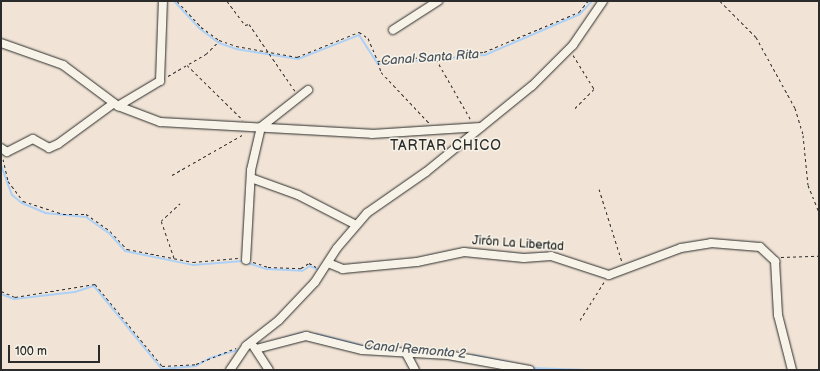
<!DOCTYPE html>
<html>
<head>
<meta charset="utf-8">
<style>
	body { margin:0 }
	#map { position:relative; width:820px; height:371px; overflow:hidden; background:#f1e4d6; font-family:"Balsamiq Sans",sans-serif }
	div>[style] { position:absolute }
	.stream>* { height:2px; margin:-1px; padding:0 1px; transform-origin:1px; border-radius:1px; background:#add1f6 }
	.path>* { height:1px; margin-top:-0.5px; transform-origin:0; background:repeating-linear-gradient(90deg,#2b2b2b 0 3px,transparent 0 6px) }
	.roads { filter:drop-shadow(0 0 1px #2b2b2b) drop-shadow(0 0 1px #2b2b2b) }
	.minor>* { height:8px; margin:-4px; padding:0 4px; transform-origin:4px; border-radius:4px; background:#f7f3e8 }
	span { translate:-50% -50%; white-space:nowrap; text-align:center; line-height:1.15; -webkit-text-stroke:3px #f7f3e8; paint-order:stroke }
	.street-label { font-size:12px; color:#2b2b2b }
	.water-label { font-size:13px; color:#4c545e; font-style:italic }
	.quarter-label { font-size:14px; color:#2b2b2b; letter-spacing:1px }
	.frame { position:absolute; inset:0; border:2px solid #2b2b2b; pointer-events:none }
	.scale { position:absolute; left:8px; top:345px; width:92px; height:18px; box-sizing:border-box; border:2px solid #2b2b2b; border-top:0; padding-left:5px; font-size:12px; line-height:14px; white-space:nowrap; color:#2b2b2b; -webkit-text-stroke:3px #f7f3e8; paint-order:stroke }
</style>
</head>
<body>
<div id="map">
	<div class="stream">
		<div style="left:174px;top:1px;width:37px;rotate:47deg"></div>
		<div style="left:199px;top:28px;width:25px;rotate:37deg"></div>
		<div style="left:219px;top:43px;width:18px;rotate:19deg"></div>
		<div style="left:236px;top:49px;width:63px;rotate:9.2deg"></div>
		<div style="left:298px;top:59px;width:66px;rotate:-21.5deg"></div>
		<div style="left:359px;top:35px;width:35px;rotate:57deg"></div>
		<div style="left:378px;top:64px;width:107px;rotate:-4.8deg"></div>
		<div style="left:485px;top:55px;width:103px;rotate:-23.3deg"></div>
		<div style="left:580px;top:14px;width:18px;rotate:-47deg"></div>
		<div style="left:1px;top:165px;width:32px;rotate:70deg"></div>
		<div style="left:12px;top:195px;width:13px;rotate:39deg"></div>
		<div style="left:22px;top:203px;width:25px;rotate:23deg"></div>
		<div style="left:45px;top:213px;width:41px;rotate:5.6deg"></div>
		<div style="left:86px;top:217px;width:28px;rotate:35deg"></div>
		<div style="left:109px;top:233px;width:24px;rotate:48deg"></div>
		<div style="left:125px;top:251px;width:69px;rotate:11.6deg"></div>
		<div style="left:193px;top:265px;width:50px;rotate:-4.6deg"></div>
		<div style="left:248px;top:263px;width:20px;rotate:18deg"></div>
		<div style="left:267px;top:269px;width:35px;rotate:3deg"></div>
		<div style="left:302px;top:271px;width:9px;rotate:-32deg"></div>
		<div style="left:310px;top:266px;width:10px;rotate:24deg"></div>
		<div style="left:1px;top:294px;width:14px;rotate:21deg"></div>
		<div style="left:14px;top:299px;width:61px;rotate:-6.5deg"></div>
		<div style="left:75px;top:292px;width:20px;rotate:-18deg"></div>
		<div style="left:94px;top:286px;width:107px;rotate:50.7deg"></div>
		<div style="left:162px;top:369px;width:34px;rotate:-5deg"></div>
		<div style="left:196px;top:366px;width:16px;rotate:-30deg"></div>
		<div style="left:210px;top:358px;width:33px;rotate:-16deg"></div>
		<div style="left:316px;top:334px;width:45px;rotate:14deg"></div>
		<div style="left:285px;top:338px;width:17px;rotate:-17deg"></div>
		<div style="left:406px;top:349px;width:13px;rotate:4deg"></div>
		<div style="left:473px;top:355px;width:53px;rotate:11.9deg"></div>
		<div style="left:531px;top:368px;width:57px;rotate:2deg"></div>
	</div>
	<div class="path">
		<div style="left:177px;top:1px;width:35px;rotate:47deg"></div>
		<div style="left:201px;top:27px;width:22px;rotate:36deg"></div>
		<div style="left:219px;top:40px;width:18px;rotate:19deg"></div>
		<div style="left:236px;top:46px;width:62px;rotate:10.2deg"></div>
		<div style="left:297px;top:57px;width:67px;rotate:-22deg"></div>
		<div style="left:359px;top:32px;width:11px;rotate:34deg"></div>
		<div style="left:368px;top:38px;width:25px;rotate:67deg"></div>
		<div style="left:378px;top:61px;width:106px;rotate:-4.9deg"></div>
		<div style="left:484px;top:52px;width:103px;rotate:-22.8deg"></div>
		<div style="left:579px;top:12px;width:14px;rotate:-51deg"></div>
		<div style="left:227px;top:1px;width:30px;rotate:53deg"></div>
		<div style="left:245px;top:25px;width:4px;rotate:-14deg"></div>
		<div style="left:249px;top:24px;width:81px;rotate:55.5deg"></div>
		<div style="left:720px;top:1px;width:51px;rotate:45deg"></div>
		<div style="left:756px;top:37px;width:81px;rotate:61.2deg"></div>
		<div style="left:795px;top:108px;width:28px;rotate:73deg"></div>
		<div style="left:803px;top:135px;width:50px;rotate:84.3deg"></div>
		<div style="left:808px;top:185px;width:29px;rotate:68deg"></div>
		<div style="left:573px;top:55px;width:40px;rotate:58deg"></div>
		<div style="left:594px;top:89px;width:28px;rotate:135deg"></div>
		<div style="left:436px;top:59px;width:70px;rotate:60.2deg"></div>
		<div style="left:378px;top:62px;width:10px;rotate:73deg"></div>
		<div style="left:381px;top:72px;width:70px;rotate:46.7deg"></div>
		<div style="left:187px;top:65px;width:78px;rotate:44.5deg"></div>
		<div style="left:168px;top:76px;width:44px;rotate:-30.1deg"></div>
		<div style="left:206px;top:54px;width:18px;rotate:-45deg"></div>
		<div style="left:3px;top:159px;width:23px;rotate:77deg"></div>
		<div style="left:8px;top:181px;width:25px;rotate:53deg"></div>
		<div style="left:23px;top:201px;width:42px;rotate:18deg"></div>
		<div style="left:63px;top:214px;width:23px"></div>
		<div style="left:86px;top:214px;width:29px;rotate:35deg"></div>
		<div style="left:110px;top:231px;width:25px;rotate:47deg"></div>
		<div style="left:127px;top:249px;width:67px;rotate:11.1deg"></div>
		<div style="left:193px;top:262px;width:45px;rotate:-5.1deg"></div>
		<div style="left:172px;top:175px;width:83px;rotate:-29.7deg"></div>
		<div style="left:599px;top:189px;width:77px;rotate:72.5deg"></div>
		<div style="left:781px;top:257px;width:38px;rotate:-2deg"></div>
		<div style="left:174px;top:258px;width:39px;rotate:-109deg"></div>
		<div style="left:161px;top:221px;width:26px;rotate:-43deg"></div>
		<div style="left:253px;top:262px;width:16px;rotate:18deg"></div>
		<div style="left:268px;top:267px;width:33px;rotate:2deg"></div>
		<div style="left:301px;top:268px;width:9px;rotate:-32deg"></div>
		<div style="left:309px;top:263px;width:8px;rotate:30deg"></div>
		<div style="left:1px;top:291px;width:15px;rotate:23deg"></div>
		<div style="left:15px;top:297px;width:81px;rotate:-9.2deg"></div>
		<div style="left:95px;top:284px;width:106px;rotate:50.7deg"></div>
		<div style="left:162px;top:366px;width:34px;rotate:-3deg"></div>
		<div style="left:196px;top:364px;width:43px;rotate:-21.8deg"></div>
		<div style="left:580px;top:320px;width:45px;rotate:-57.7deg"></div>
	</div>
	<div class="roads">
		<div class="minor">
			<div style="left:393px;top:30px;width:54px;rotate:-32.8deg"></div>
			<div style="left:1px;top:43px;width:66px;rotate:19.5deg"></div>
			<div style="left:63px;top:65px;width:69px;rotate:36.7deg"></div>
			<div style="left:118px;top:106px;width:45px;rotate:20.9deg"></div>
			<div style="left:160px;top:122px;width:212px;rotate:3.2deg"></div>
			<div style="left:372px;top:134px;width:109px;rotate:-3.7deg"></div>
			<div style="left:118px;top:106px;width:49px;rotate:-30.8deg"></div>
			<div style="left:160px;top:81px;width:80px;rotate:-87.9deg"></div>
			<div style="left:1px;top:148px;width:7px;rotate:34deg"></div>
			<div style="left:7px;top:152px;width:29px;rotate:-27deg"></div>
			<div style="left:33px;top:139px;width:18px;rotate:29deg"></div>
			<div style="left:49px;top:148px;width:10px;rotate:-24deg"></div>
			<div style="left:58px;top:144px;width:69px;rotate:-36.2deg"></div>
			<div style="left:251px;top:178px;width:50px;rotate:19.9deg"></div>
			<div style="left:298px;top:195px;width:65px;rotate:27.3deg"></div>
			<div style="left:246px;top:260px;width:90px;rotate:-86.8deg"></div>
			<div style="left:251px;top:170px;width:44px;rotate:-76.9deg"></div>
			<div style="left:261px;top:127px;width:60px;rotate:-38.2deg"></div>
			<div style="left:328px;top:263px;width:16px;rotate:22deg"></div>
			<div style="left:343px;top:269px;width:74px;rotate:-5.4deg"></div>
			<div style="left:417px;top:262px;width:48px;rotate:-12deg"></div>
			<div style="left:464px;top:252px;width:60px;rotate:5.7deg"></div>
			<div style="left:524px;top:258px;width:27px;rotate:-4deg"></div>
			<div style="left:551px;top:256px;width:61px;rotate:18.1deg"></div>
			<div style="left:609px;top:275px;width:77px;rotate:-20.6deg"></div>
			<div style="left:681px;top:248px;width:30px;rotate:-9deg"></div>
			<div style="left:711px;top:243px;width:49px;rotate:4.7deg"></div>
			<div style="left:760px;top:247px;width:21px;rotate:43deg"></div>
			<div style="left:775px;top:261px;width:54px;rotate:86.8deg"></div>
			<div style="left:778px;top:315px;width:57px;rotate:75.7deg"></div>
			<div style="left:254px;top:347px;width:27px;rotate:57deg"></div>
			<div style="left:256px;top:349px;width:52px;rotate:-14.6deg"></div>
			<div style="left:306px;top:336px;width:58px;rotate:14deg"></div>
			<div style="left:362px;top:350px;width:86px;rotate:3.3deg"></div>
			<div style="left:448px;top:355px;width:83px;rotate:10.4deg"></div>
			<div style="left:406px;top:353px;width:19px;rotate:62deg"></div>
			<div style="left:230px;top:370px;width:29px;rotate:-56deg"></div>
			<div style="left:246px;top:346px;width:42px;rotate:-38.2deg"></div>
			<div style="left:279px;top:320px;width:52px;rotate:-46.5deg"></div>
			<div style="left:315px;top:282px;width:40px;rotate:-57.1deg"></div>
			<div style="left:337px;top:248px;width:46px;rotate:-49.4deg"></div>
			<div style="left:367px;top:213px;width:72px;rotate:-34.8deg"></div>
			<div style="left:426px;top:172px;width:136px;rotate:-39.1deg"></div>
			<div style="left:532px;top:86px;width:58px;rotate:-45deg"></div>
			<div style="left:573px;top:45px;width:53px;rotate:-55.7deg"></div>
		</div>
	</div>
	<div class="street-label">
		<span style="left:518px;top:244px;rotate:4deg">Jirón La Libertad</span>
	</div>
	<div class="water-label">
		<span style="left:430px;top:58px;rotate:-4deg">Canal Santa Rita</span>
		<span style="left:415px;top:350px;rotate:5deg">Canal Remonta 2</span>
	</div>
	<div class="quarter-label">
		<span style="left:446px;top:146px">TARTAR CHICO</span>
	</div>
	<div class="frame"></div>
	<div class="scale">100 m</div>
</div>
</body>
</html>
